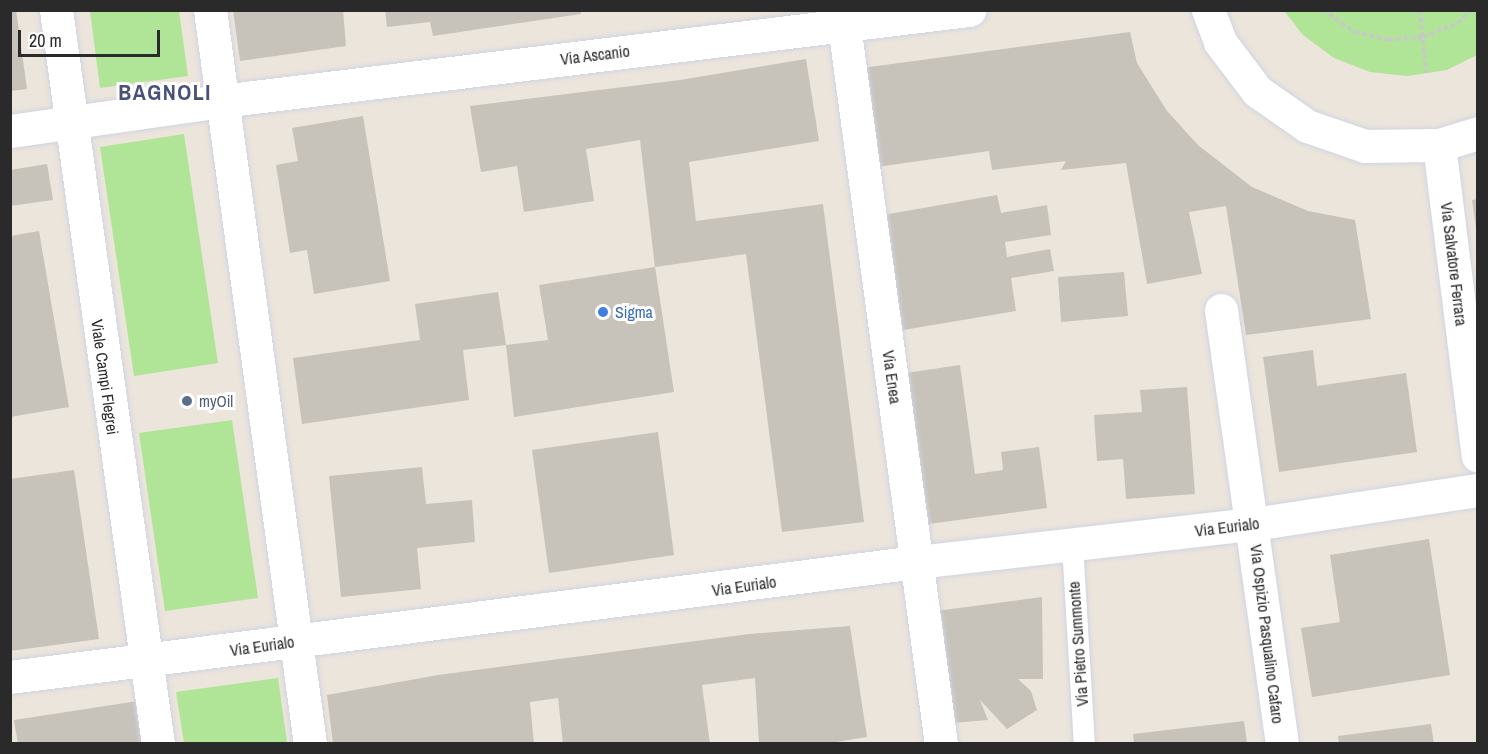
<!DOCTYPE html>
<html>
<head>
<meta charset="utf-8">
<style>
	body { margin:0 }
	#map { position:relative; width:1488px; height:754px; overflow:hidden; background:#ece5db; font-family:"Archivo Narrow",sans-serif }
	div>[style] { position:absolute }
	.green>* { inset:0; background:#b0e496 }
	.building>* { inset:0; background:#c7c3ba }
	.path>* { height:4px; margin-top:-2px; transform-origin:0; background:repeating-linear-gradient(90deg,#c8c8c8 0 4.5px,transparent 0 7.5px) }
	.roads { filter:drop-shadow(0 0 2px #d0d4e3) drop-shadow(0 0 2px #d0d4e3) }
	.service>* { height:21px; margin:-10.5px; padding:0 10.5px; transform-origin:10.5px; border-radius:10.5px; background:#fff }
	.minor>* { height:33px; margin:-16.5px; padding:0 16.5px; transform-origin:16.5px; border-radius:16.5px; background:#fff }
	.dots>* { width:16px; height:16px; translate:-50% -50%; box-sizing:border-box; border:3px solid #fff; border-radius:50% }
	span { translate:-50% -50%; white-space:nowrap; text-align:center; line-height:1.15; -webkit-text-stroke:6px #fff; paint-order:stroke }
	.street-label { font-size:16px; color:#2a2a2a }
	.shop-label { font-size:16px; color:#366cbe }
	.left { translate:0 -50%; text-align:left }
	.service-label { font-size:16px; color:#4e5e75 }
	.district-label { font-size:22px; color:#49517b; font-weight:700; letter-spacing:1.5px }
	.frame { position:absolute; inset:0; border:12px solid #2a2a2a; pointer-events:none }
	.scale { position:absolute; left:18px; top:30px; width:142px; height:27px; box-sizing:border-box; border:3px solid #2a2a2a; border-top:0; padding-left:8px; font-size:18px; line-height:21px; white-space:nowrap; color:#2a2a2a; -webkit-text-stroke:4px #fff; paint-order:stroke }
</style>
</head>
<body>
<div id="map">
	<div class="green">
		<div style="clip-path:polygon(90px 11px,179px 11px,188px 76px,100px 88px)"></div>
		<div style="clip-path:polygon(1284px 11px,1477px 11px,1477px 55px,1447px 70px,1408px 76px,1370px 72px,1334px 58px,1303px 35px)"></div>
		<div style="clip-path:polygon(184px 134px,218px 363px,134px 376px,100px 147px)"></div>
		<div style="clip-path:polygon(232px 420px,258px 598px,165px 611px,139px 433px)"></div>
		<div style="clip-path:polygon(278px 678px,287px 743px,184px 743px,176px 692px)"></div>
	</div>
	<div class="building">
		<div style="clip-path:polygon(10px 10px,16px 10px,27px 89px,10px 91px)"></div>
		<div style="clip-path:polygon(233px 10px,343px 10px,346px 46px,240px 61px)"></div>
		<div style="clip-path:polygon(385px 10px,580px 10px,581px 14px,433px 36px,430px 22px,387px 27px)"></div>
		<div style="clip-path:polygon(1130px 32px,1137px 63px,1167px 111px,1198px 145px,1252px 187px,1308px 211px,1355px 220px,1371px 319px,1246px 335px,1226px 206px,1189px 212px,1202px 274px,1147px 284px,1126px 163px,1061px 170px,1066px 161px,992px 170px,989px 151px,877px 167px,862px 68px)"></div>
		<div style="clip-path:polygon(806px 59px,819px 141px,689px 162px,696px 221px,823px 204px,864px 522px,782px 532px,746px 254px,655px 267px,674px 392px,514px 417px,506px 345px,548px 340px,539px 285px,655px 267px,640px 140px,586px 149px,594px 201px,524px 212px,517px 166px,481px 172px,470px 106px,680px 80px)"></div>
		<div style="clip-path:polygon(363px 116px,390px 281px,314px 294px,307px 250px,290px 253px,276px 165px,298px 161px,292px 128px)"></div>
		<div style="clip-path:polygon(47px 164px,53px 200px,10px 206px,10px 170px)"></div>
		<div style="clip-path:polygon(997px 195px,1001px 213px,1047px 205px,1051px 235px,1005px 242px,1007px 257px,1050px 249px,1054px 271px,1011px 278px,1016px 311px,903px 330px,883px 215px)"></div>
		<div style="clip-path:polygon(1478px 199px,1478px 228px,1476px 228px,1472px 200px)"></div>
		<div style="clip-path:polygon(39px 231px,69px 407px,10px 417px,10px 236px)"></div>
		<div style="clip-path:polygon(1124px 272px,1128px 316px,1061px 322px,1058px 277px)"></div>
		<div style="clip-path:polygon(498px 292px,506px 345px,463px 350px,469px 400px,302px 424px,293px 358px,420px 340px,415px 304px)"></div>
		<div style="clip-path:polygon(1313px 350px,1317px 386px,1406px 373px,1417px 452px,1279px 472px,1263px 357px)"></div>
		<div style="clip-path:polygon(960px 365px,975px 474px,1003px 470px,1001px 452px,1039px 447px,1047px 508px,921px 525px,899px 374px)"></div>
		<div style="clip-path:polygon(1187px 387px,1195px 494px,1126px 499px,1123px 459px,1097px 461px,1094px 415px,1142px 412px,1140px 390px)"></div>
		<div style="clip-path:polygon(658px 432px,674px 555px,549px 573px,532px 450px)"></div>
		<div style="clip-path:polygon(422px 467px,426px 504px,472px 500px,475px 542px,417px 548px,421px 589px,341px 597px,329px 476px)"></div>
		<div style="clip-path:polygon(74px 470px,99px 639px,10px 651px,10px 479px)"></div>
		<div style="clip-path:polygon(1429px 539px,1450px 675px,1312px 697px,1301px 628px,1340px 622px,1330px 555px)"></div>
		<div style="clip-path:polygon(1042px 597px,1043px 679px,1018px 679px,1031px 691px,1037px 710px,1007px 729px,980px 700px,988px 720px,952px 723px,936px 611px)"></div>
		<div style="clip-path:polygon(850px 626px,867px 737px,824px 744px,759px 744px,755px 678px,702px 685px,710px 744px,563px 744px,558px 698px,530px 702px,534px 744px,333px 744px,327px 695px,438px 675px,749px 634px)"></div>
		<div style="clip-path:polygon(138px 701px,144px 744px,18px 744px,14px 720px)"></div>
		<div style="clip-path:polygon(1244px 721px,1247px 744px,1134px 744px,1133px 734px)"></div>
		<div style="clip-path:polygon(1431px 724px,1434px 744px,1339px 744px,1338px 736px)"></div>
	</div>
	<div class="path">
		<div style="left:1323px;top:10px;width:39px;rotate:35deg"></div>
		<div style="left:1355px;top:32px;width:35px;rotate:13deg"></div>
		<div style="left:1389px;top:40px;width:34px;rotate:-5deg"></div>
		<div style="left:1423px;top:37px;width:38px;rotate:-22deg"></div>
		<div style="left:1458px;top:23px;width:18px;rotate:-45deg"></div>
		<div style="left:1420px;top:10px;width:63px;rotate:84.6deg"></div>
	</div>
	<div class="roads">
		<div class="service">
			<div style="left:1072px;top:544px;width:200px;rotate:86.6deg"></div>
		</div>
		<div class="minor">
			<div style="left:56px;top:10px;width:741px;rotate:82.09deg"></div>
			<div style="left:210px;top:10px;width:741px;rotate:82.24deg"></div>
			<div style="left:842px;top:10px;width:741px;rotate:82.32deg"></div>
			<div style="left:1208px;top:10px;width:34px;rotate:69deg"></div>
			<div style="left:1220px;top:42px;width:61px;rotate:52.9deg"></div>
			<div style="left:1257px;top:91px;width:61px;rotate:35deg"></div>
			<div style="left:1307px;top:126px;width:61px;rotate:19deg"></div>
			<div style="left:1365px;top:146px;width:74px;rotate:-0.8deg"></div>
			<div style="left:1439px;top:145px;width:41px;rotate:-17.1deg"></div>
			<div style="left:10px;top:131px;width:213px;rotate:-8.1deg"></div>
			<div style="left:221px;top:101px;width:754px;rotate:-6.94deg"></div>
			<div style="left:1439px;top:145px;width:313px;rotate:82.9deg"></div>
			<div style="left:1221px;top:310px;width:438px;rotate:82deg"></div>
			<div style="left:10px;top:677px;width:914px;rotate:-7.23deg"></div>
			<div style="left:917px;top:562px;width:338px;rotate:-6.5deg"></div>
			<div style="left:1253px;top:524px;width:228px;rotate:-8.6deg"></div>
		</div>
	</div>
	<div class="dots">
		<div style="left:603px;top:312px;background:#3f7fe0"></div>
		<div style="left:187px;top:401px;background:#5c6f8a"></div>
	</div>
	<div class="street-label">
		<span style="left:595px;top:55px;rotate:-7deg">Via Ascanio</span>
		<span style="left:1454px;top:264px;rotate:83deg">Via Salvatore Ferrara</span>
		<span style="left:105px;top:377px;rotate:82deg">Viale Campi Flegrei</span>
		<span style="left:892px;top:377px;rotate:82deg">Via Enea</span>
		<span style="left:1227px;top:527px;rotate:-7deg">Via Eurialo</span>
		<span style="left:744px;top:586px;rotate:-8deg">Via Eurialo</span>
		<span style="left:1267px;top:634px;rotate:83deg">Via Ospizio Pasqualino Cafaro</span>
		<span style="left:1078px;top:644px;rotate:-94deg">Via Pietro Summonte</span>
		<span style="left:262px;top:646px;rotate:-8deg">Via Eurialo</span>
	</div>
	<div class="shop-label">
		<span class="left" style="left:615px;top:312px">Sigma</span>
	</div>
	<div class="service-label">
		<span class="left" style="left:199px;top:401px">myOil</span>
	</div>
	<div class="district-label">
		<span style="left:165px;top:93px">BAGNOLI</span>
	</div>
	<div class="frame"></div>
	<div class="scale">20 m</div>
</div>
</body>
</html>
